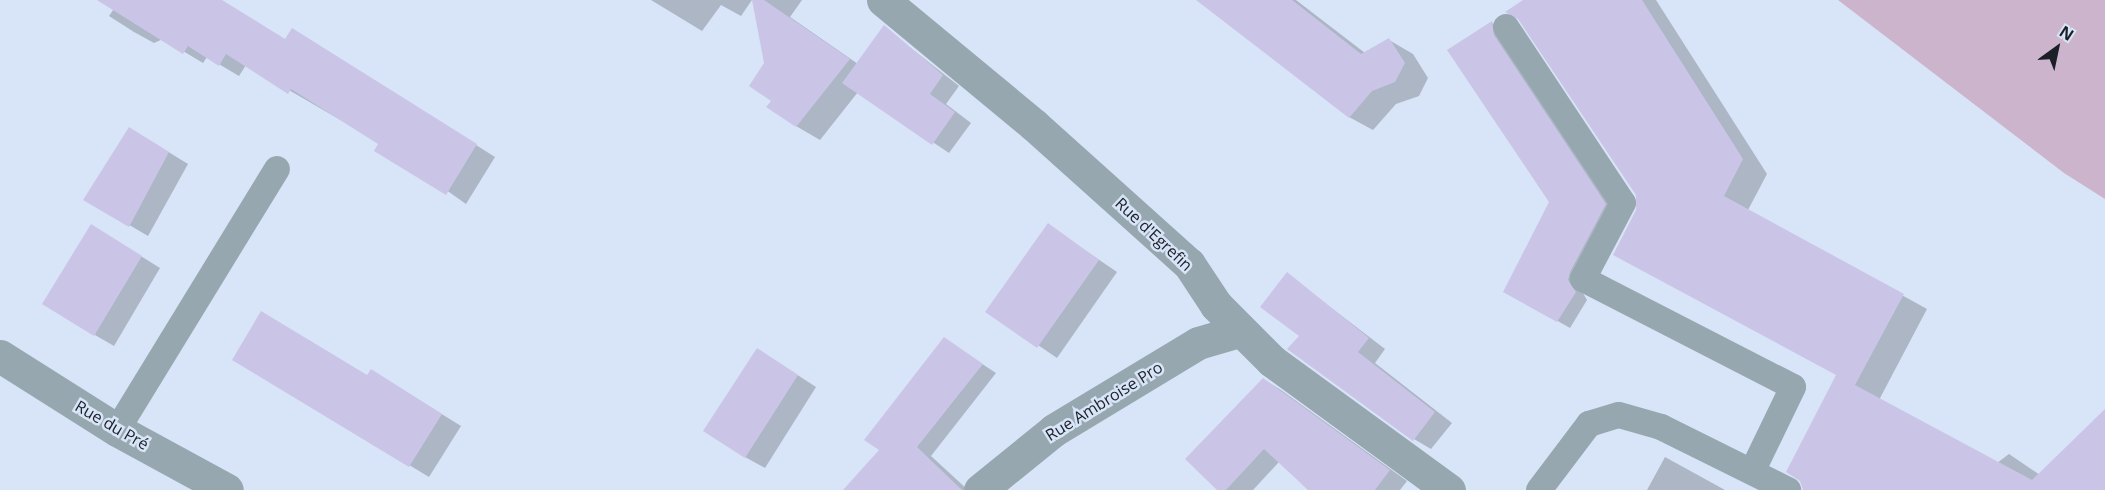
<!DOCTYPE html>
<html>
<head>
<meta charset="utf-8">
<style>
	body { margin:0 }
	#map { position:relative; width:2105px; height:490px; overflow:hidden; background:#d8e4f7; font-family:"Open Sans",sans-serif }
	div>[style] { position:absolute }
	.green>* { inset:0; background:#ccb5cc }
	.shadow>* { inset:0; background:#0003 }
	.building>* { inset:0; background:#cac5e7 }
	.lane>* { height:26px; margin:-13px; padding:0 13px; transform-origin:13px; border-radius:13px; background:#96a7af }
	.street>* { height:33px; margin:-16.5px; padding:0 16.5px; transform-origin:16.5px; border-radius:16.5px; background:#96a7af }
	span { translate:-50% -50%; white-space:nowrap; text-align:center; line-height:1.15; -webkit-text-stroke:5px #d8e4f7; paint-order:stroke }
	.street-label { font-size:16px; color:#1b1f26 }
	.north { position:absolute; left:2027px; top:18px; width:60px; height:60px; -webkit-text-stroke:4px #d8e4f7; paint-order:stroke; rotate:33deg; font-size:16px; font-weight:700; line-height:24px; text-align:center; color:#1b1f26 }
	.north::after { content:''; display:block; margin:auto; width:21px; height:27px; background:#1b1f26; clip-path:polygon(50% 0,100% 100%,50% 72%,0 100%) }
</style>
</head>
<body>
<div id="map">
	<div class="green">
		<div style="clip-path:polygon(1838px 0,2105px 0,2105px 199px,2064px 173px)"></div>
	</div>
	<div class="shadow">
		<div style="clip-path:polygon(120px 0,220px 0,286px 40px,311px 41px,495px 157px,466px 204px,380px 143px,246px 65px,239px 76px,207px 57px,203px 63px,163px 39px,154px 43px,134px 32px,109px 16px)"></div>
		<div style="clip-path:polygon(651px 0,752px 0,741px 16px,721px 5px,702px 31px)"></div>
		<div style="clip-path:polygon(753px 0,802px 0,790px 17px,858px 64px,884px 27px,959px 86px,946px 104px,971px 123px,949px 153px,858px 92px,820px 140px,796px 126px,773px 101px)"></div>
		<div style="clip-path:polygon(1199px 0,1296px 0,1365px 53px,1389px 40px,1413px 54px,1428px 78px,1419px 96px,1396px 104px,1373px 130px,1349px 117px)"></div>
		<div style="clip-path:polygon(1525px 0,1656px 0,1767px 174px,1748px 210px,1927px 309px,1879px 400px,1997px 463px,2009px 454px,2040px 475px,2105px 411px,2105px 490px,1804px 490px,1837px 375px,1638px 210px,1637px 195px)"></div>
		<div style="clip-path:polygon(1492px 23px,1505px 30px,1617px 212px,1580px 288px,1587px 300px,1570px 328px,1505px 291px,1551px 202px,1449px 50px)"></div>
		<div style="clip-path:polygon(149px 140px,188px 164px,148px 236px,85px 199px)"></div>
		<div style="clip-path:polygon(1048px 225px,1117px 272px,1057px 358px,988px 311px)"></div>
		<div style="clip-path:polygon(110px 237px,160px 268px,114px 346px,95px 335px)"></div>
		<div style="clip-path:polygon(1287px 274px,1385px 349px,1375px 363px,1452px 423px,1431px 449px,1414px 439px,1301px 335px)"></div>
		<div style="clip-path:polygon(944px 339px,996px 373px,931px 456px,968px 490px,845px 490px,882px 450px)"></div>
		<div style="clip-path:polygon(234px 359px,390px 382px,461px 426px,429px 477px)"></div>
		<div style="clip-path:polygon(776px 361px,816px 387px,765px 468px,745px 457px)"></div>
		<div style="clip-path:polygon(1263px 379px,1281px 390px,1407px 481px,1400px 490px,1310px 490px,1279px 462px,1253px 490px,1219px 490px)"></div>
		<div style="clip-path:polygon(1665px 457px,1725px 490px,1647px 490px)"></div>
	</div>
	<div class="building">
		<div style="clip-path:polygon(97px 0,222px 0,285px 39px,292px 28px,477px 144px,446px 195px,374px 151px,378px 144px,291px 89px,288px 94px,226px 54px,219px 66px,188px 46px,183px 54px)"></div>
		<div style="clip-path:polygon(752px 0,764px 0,850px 59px,796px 127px,766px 107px,771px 101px,749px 86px,764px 63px)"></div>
		<div style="clip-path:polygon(1196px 0,1292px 0,1361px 54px,1389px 38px,1405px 63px,1395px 82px,1372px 91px,1349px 118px)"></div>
		<div style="clip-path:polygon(1523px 0,1642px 0,1743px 159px,1724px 196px,1904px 294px,1855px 385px,2032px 480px,2105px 409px,2105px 490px,1803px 490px,1800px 481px,1786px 472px,1836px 375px,1613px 255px,1636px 210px,1636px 195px,1518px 19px,1505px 12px)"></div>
		<div style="clip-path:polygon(1492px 21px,1494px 35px,1606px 204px,1570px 272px,1568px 280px,1576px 292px,1557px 322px,1503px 292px,1549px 202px,1447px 50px)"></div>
		<div style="clip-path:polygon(884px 25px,943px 75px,930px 94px,955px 112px,932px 145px,842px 83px)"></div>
		<div style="clip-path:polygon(129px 127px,169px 152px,129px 227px,83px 200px)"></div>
		<div style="clip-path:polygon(1048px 223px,1099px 260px,1037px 348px,985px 312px)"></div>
		<div style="clip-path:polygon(91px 224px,142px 256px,94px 336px,42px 304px)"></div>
		<div style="clip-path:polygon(1287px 272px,1369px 338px,1358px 352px,1435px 412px,1413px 441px,1287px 349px,1299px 336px,1260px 307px)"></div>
		<div style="clip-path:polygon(261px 311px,367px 375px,371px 369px,442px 414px,409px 467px,232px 360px)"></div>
		<div style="clip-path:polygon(944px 337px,983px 364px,917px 447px,962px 490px,843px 490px,879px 450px,864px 440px)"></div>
		<div style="clip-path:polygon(757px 348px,798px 375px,745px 458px,703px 431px)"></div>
		<div style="clip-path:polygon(1263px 378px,1390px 470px,1375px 490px,1308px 490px,1264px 449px,1226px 490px,1217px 490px,1185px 459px)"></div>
	</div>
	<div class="lane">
		<div style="left:1506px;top:27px;width:211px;rotate:56.4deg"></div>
		<div style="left:1623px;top:203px;width:86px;rotate:117.8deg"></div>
		<div style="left:1583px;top:279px;width:236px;rotate:27.2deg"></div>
		<div style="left:1793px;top:387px;width:94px;rotate:115.8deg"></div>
		<div style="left:117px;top:430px;width:306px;rotate:-58.5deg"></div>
		<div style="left:1539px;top:490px;width:83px;rotate:-52.9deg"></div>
		<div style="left:1589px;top:424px;width:31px;rotate:-17deg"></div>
		<div style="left:1619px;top:415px;width:44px;rotate:15.9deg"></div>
		<div style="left:1661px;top:427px;width:142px;rotate:26.4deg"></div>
	</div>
	<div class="street">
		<div style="left:883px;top:0;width:196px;rotate:39.6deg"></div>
		<div style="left:1034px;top:125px;width:208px;rotate:41.9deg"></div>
		<div style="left:1189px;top:264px;width:49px;rotate:56.6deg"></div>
		<div style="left:1216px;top:305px;width:79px;rotate:45deg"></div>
		<div style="left:1272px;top:361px;width:219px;rotate:36.1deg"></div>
		<div style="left:0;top:356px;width:138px;rotate:32.3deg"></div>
		<div style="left:117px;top:430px;width:125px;rotate:28.6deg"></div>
		<div style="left:980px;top:490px;width:95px;rotate:-39deg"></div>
		<div style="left:1054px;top:430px;width:168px;rotate:-31.1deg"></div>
		<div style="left:1198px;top:343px;width:43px;rotate:-16.3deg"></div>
	</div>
	<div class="street-label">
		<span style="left:1154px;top:234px;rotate:43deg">Rue d'Egrefin</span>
		<span style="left:1104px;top:401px;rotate:-32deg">Rue Ambroise Pro</span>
		<span style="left:112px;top:425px;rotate:30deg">Rue du Pré</span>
	</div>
	<div class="north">N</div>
</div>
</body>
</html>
